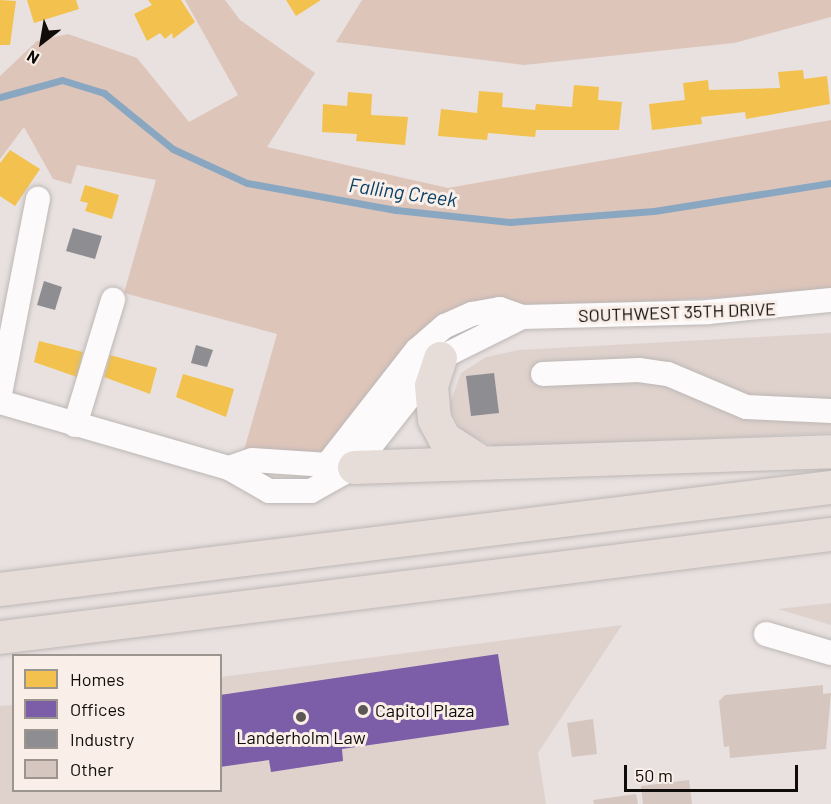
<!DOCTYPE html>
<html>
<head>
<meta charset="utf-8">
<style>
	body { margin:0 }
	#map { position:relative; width:831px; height:804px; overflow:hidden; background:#e8e1df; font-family:Barlow,sans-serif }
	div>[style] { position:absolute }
	.built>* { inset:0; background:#dfd2cd }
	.green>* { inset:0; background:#dec5ba }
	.homes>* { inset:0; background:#f2c14e }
	.offices>* { inset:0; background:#7b5ea7 }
	.industry>* { inset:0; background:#8d8d92 }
	.stream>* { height:7px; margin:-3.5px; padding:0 3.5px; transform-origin:3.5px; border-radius:3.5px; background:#8aa7c2 }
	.building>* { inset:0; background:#d5c6c0 }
	.roads { filter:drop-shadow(0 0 2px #bcb7b5) drop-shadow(0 0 2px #bcb7b5) }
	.minor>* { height:24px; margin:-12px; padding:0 12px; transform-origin:12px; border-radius:12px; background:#fcfafa }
	.highway>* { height:33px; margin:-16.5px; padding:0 16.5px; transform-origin:16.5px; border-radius:16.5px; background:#e6ddd9 }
	.dots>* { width:16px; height:16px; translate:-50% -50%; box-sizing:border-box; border:3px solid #f9eee8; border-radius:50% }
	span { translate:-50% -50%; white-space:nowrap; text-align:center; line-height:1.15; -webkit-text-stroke:6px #f9eee8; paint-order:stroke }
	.street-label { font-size:18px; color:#100c0a }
	.poi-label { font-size:18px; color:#100c0a }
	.left { translate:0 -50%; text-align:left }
	.water-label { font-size:20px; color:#073f66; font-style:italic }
	.legend { position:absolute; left:12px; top:654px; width:210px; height:138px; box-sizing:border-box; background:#f9eee8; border:2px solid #9c948f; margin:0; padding:8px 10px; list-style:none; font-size:18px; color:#100c0a }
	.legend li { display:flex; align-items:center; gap:12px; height:30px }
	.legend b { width:30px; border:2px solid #9c948f }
	.north { position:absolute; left:12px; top:12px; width:60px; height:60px; -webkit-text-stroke:4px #f9eee8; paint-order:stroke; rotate:211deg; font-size:16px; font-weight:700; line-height:24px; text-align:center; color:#100c0a }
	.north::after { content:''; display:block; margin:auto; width:21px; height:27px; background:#100c0a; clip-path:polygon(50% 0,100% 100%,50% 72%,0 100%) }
	.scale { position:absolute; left:624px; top:765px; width:174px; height:27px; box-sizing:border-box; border:3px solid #100c0a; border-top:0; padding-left:8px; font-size:18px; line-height:21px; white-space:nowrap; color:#100c0a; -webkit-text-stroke:4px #f9eee8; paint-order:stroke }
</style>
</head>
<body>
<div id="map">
	<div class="built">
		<div style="clip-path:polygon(831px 333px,831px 433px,498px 448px,463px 432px,449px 407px,461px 373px,486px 357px,519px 350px)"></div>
		<div style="clip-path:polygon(831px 603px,831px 625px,778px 609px)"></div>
		<div style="clip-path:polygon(622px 625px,538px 753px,546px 804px,0 804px,0 706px,13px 705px,14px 790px,220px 790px,221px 677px)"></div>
	</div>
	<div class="green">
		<div style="clip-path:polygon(185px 0,225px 0,240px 20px,315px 73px,267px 147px,448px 188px,831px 120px,831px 291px,471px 312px,328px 451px,243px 454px,277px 334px,124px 293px,156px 180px,77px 165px,71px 184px,53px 179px,24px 127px,0 159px,0 76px,37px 41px,68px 34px,137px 58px,189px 122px,238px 95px)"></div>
		<div style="clip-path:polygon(362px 0,831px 0,831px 17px,734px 43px,524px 65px,336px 42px)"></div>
	</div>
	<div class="homes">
		<div style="clip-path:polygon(0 0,16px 1px,10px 45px,0 45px)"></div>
		<div style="clip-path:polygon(27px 0,76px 0,79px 9px,34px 23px)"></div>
		<div style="clip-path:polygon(148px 0,181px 0,195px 22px,173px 39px,172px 33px,165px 39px,160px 33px,147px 41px,134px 14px,152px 5px)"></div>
		<div style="clip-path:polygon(286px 0,321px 0,296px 16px)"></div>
		<div style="clip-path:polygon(803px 70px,804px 79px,827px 76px,830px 104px,746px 119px,745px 112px,701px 117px,702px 124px,652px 130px,649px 104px,685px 100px,683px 83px,708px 80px,709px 90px,780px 88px,778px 72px)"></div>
		<div style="clip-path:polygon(574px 85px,599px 87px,598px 100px,622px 102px,619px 130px,536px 130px,535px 137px,488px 133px,487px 140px,438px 136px,441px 109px,477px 113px,479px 91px,503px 93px,502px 107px,535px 110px,536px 104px,572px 107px)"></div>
		<div style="clip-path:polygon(348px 92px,372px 94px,371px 115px,408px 117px,405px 145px,356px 141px,357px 134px,322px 132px,323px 104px,347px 106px)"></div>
		<div style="clip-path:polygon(10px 150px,40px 169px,15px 206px,0 196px,0 163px)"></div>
		<div style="clip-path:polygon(85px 185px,119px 195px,112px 219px,85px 211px,88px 203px,80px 201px)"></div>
		<div style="clip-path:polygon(39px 341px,83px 352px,77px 377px,34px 362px)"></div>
		<div style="clip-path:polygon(110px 355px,157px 368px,150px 394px,104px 377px)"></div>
		<div style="clip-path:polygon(183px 374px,234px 389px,226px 417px,176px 397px)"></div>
	</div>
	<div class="offices">
		<div style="clip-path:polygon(498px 654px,509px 725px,342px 749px,343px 761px,271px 772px,269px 760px,220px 767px,220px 695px)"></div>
	</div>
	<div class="industry">
		<div style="clip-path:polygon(73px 228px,102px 236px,95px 259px,66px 251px)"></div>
		<div style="clip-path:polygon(44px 281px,62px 287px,55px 310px,37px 305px)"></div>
		<div style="clip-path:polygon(196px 345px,213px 350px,207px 367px,191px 363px)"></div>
		<div style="clip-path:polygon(494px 373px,499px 413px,471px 416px,466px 376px)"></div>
	</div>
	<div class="stream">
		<div style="left:0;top:97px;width:64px;rotate:-15.3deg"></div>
		<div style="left:62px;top:80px;width:44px;rotate:17.2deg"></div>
		<div style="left:104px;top:93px;width:89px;rotate:39.1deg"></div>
		<div style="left:173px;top:149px;width:81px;rotate:24.7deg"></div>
		<div style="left:247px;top:183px;width:151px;rotate:10.3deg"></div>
		<div style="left:396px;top:210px;width:115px;rotate:6deg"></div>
		<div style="left:510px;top:222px;width:144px;rotate:-4.4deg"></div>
		<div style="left:654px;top:211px;width:179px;rotate:-9deg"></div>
	</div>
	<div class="building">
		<div style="clip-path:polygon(823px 685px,823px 694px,831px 693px,826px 749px,730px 758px,729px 746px,724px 747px,719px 701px,725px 695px)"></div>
		<div style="clip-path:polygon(593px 719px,597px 754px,572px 757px,567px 723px)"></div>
		<div style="clip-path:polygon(689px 780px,692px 804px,643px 804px,641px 786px)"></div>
		<div style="clip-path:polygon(636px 794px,638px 804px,594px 804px,593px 800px)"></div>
	</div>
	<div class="roads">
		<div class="minor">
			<div style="left:543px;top:374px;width:96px;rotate:-2.4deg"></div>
			<div style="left:639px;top:370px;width:29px;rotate:8deg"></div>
			<div style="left:668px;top:374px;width:85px;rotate:22.9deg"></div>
			<div style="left:746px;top:407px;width:85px;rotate:2.7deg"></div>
			<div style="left:0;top:394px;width:199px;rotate:-79deg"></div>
			<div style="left:0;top:402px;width:238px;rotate:16.1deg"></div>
			<div style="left:229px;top:468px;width:46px;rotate:29.9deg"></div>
			<div style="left:269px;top:491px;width:42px"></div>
			<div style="left:311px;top:491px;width:49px;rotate:-29.2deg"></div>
			<div style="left:354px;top:467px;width:139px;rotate:-51.7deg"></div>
			<div style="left:440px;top:358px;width:92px;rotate:-26.6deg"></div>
			<div style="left:75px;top:425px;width:131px;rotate:-73.1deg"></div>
			<div style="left:327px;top:465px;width:146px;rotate:-52deg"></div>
			<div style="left:417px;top:350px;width:37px;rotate:-41deg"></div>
			<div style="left:445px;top:326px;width:30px;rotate:-24deg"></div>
			<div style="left:472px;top:314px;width:28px;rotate:-10deg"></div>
			<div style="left:500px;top:309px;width:23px;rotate:20deg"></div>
			<div style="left:522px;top:317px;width:186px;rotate:-1.5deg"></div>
			<div style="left:708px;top:312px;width:124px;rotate:-5.6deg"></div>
			<div style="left:229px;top:468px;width:24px;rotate:-19deg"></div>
			<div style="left:252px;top:460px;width:91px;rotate:3.8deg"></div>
			<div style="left:766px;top:634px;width:68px;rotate:16.3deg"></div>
		</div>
		<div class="highway">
			<div style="left:440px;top:358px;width:28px;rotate:108deg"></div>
			<div style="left:431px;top:385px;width:34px;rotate:85deg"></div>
			<div style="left:434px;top:419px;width:21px;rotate:62deg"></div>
			<div style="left:444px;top:438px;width:40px;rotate:32.9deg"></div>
			<div style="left:354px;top:467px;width:477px;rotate:-1.9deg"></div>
			<div style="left:0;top:589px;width:837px;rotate:-7deg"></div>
			<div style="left:0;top:637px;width:837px;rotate:-7.07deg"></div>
		</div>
	</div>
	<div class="dots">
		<div style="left:363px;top:710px;background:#5c5755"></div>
		<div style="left:301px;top:717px;background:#5c5755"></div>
	</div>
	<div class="street-label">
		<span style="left:677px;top:312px;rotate:-2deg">SOUTHWEST 35TH DRIVE</span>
	</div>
	<div class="poi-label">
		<span class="left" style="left:375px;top:710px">Capitol Plaza</span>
		<span style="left:301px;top:737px">Landerholm Law</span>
	</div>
	<div class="water-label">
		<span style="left:403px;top:192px;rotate:8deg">Falling Creek</span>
	</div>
	<ul class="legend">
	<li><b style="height:16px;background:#f2c14e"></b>Homes</li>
	<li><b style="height:16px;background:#7b5ea7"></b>Offices</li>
	<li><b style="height:16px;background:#8d8d92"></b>Industry</li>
	<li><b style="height:16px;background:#d5c6c0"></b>Other</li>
	</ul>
	<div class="north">N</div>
	<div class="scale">50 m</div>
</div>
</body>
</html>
